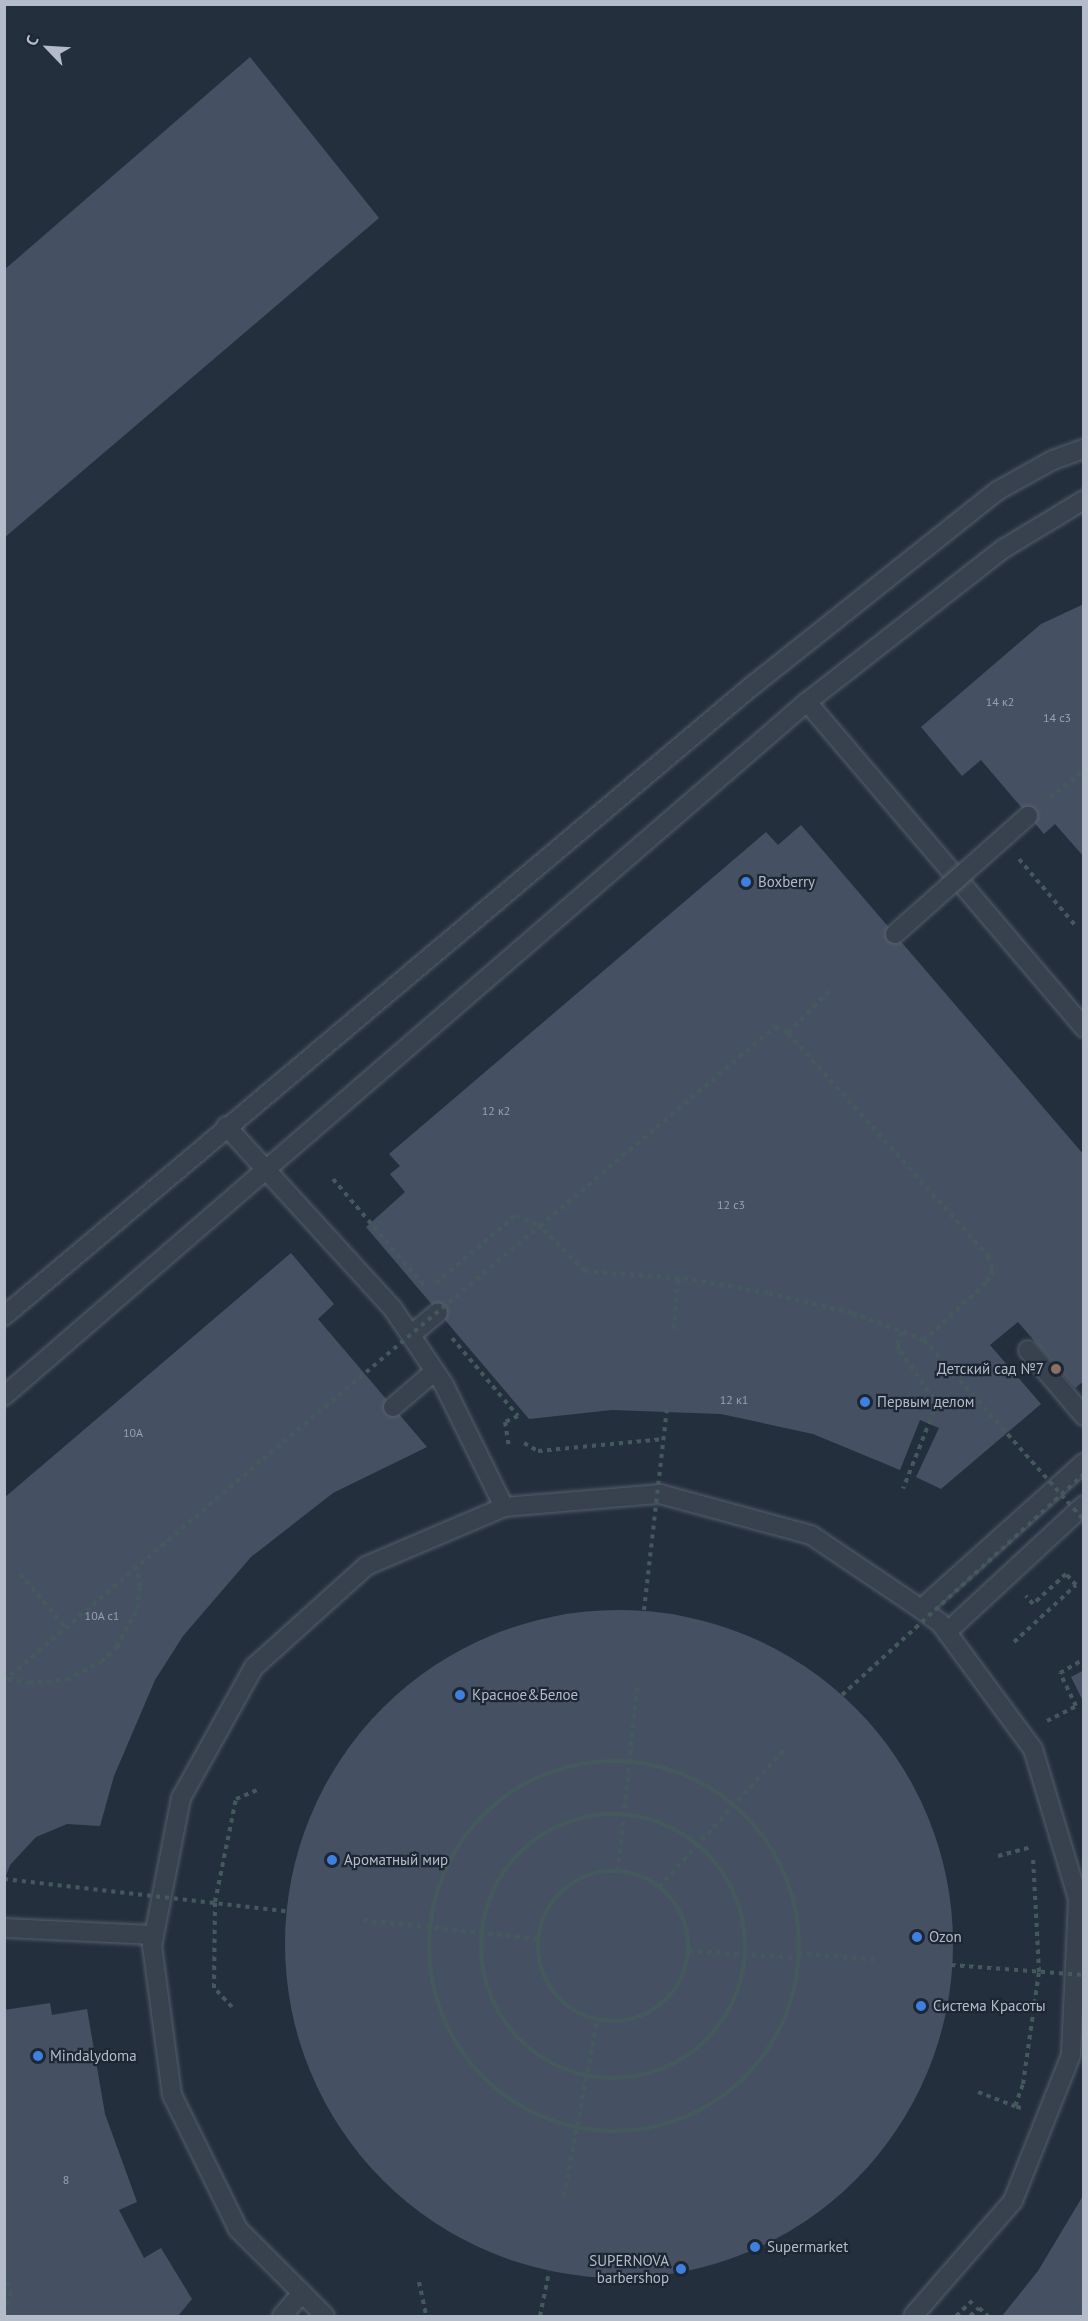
<!DOCTYPE html>
<html>
<head>
<meta charset="utf-8">
<style>
	body { margin:0 }
	#map { position:relative; width:1088px; height:2321px; overflow:hidden; background:#242f3e; font-family:"PT Sans",sans-serif }
	div>[style] { position:absolute }
	.green>* { inset:0; background:#263c3f }
	.round { border-radius:50% }
	.building>* { inset:0; background:#455162 }
	.path>* { height:4px; margin-top:-2px; transform-origin:0; background:repeating-linear-gradient(90deg,#44595c 0 4.5px,transparent 0 9px) }
	.path>.ring { margin:-2px; padding:0; box-sizing:content-box; background:none; border:4px solid #44595c; border-radius:50% }
	.roads { filter:drop-shadow(0 0 2px #565f6c) drop-shadow(0 0 2px #565f6c) }
	.service>* { height:18px; margin:-9px; padding:0 9px; transform-origin:9px; border-radius:9px; background:#38414e }
	.path-bridge>* { height:4px; margin-top:-2px; transform-origin:0; background:repeating-linear-gradient(90deg,#44595c 0 4.5px,transparent 0 9px) }
	.bridges { filter:drop-shadow(0 0 2px #565f6c) drop-shadow(0 0 2px #565f6c) }
	.service-bridge>* { height:18px; margin:-9px; padding:0 9px; transform-origin:9px; border-radius:9px; background:#38414e }
	.dots>* { width:16px; height:16px; translate:-50% -50%; box-sizing:border-box; border:3px solid #1d2633; border-radius:50% }
	span { translate:-50% -50%; white-space:nowrap; text-align:center; line-height:1.15; -webkit-text-stroke:4.5px #1d2633; paint-order:stroke }
	.number-label { font-size:12px; color:#98a1af }
	.number-label span { -webkit-text-stroke-width:0 }
	.poi-label { font-size:15px; color:#b4bcc9 }
	.left { translate:0 -50%; text-align:left }
	.right { translate:-100% -50%; text-align:right }
	.frame { position:absolute; inset:0; border:6px solid #b4bcc9; pointer-events:none }
	.north { position:absolute; left:18px; top:18px; width:60px; height:60px; -webkit-text-stroke:4px #1d2633; paint-order:stroke; rotate:295deg; font-size:16px; font-weight:700; line-height:24px; text-align:center; color:#b4bcc9 }
	.north::after { content:''; display:block; margin:auto; width:21px; height:27px; background:#b4bcc9; clip-path:polygon(50% 0,100% 100%,50% 72%,0 100%) }
</style>
</head>
<body>
<div id="map">
	<div class="green">
		<div class="round" style="left:650px;top:1795px;width:42px;height:42px"></div>
		<div class="round" style="left:498px;top:1814px;width:70px;height:70px"></div>
		<div class="round" style="left:698px;top:1856px;width:54px;height:54px"></div>
		<div class="round" style="left:549px;top:1882px;width:128px;height:128px"></div>
		<div class="round" style="left:486px;top:2007px;width:54px;height:54px"></div>
		<div class="round" style="left:664px;top:2014px;width:66px;height:66px"></div>
	</div>
	<div class="building">
		<div style="clip-path:polygon(250px 57px,379px 218px,4px 538px,4px 270px)"></div>
		<div style="clip-path:polygon(1084px 604px,1084px 857px,1055px 824px,1044px 834px,981px 760px,962px 776px,921px 727px,1041px 624px)"></div>
		<div style="clip-path:polygon(801px 825px,1084px 1155px,1084px 1381px,1075px 1388px,1018px 1322px,990px 1345px,1041px 1404px,941px 1489px,916px 1477px,939px 1428px,920px 1420px,900px 1470px,813px 1434px,721px 1414px,612px 1410px,529px 1419px,366px 1227px,405px 1192px,390px 1174px,400px 1166px,389px 1154px,766px 832px,778px 845px)"></div>
		<div style="clip-path:polygon(291px 1253px,334px 1304px,318px 1319px,427px 1447px,333px 1493px,251px 1557px,183px 1636px,155px 1680px,114px 1776px,100px 1826px,67px 1824px,36px 1837px,10px 1865px,4px 1881px,4px 1498px)"></div>
		<div class="round" style="left:285px;top:1610px;width:668px;height:668px"></div>
		<div style="clip-path:polygon(1084px 1670px,1084px 1703px,1071px 1677px)"></div>
		<div style="clip-path:polygon(50px 2003px,52px 2015px,87px 2009px,105px 2114px,137px 2202px,119px 2210px,144px 2258px,161px 2248px,192px 2299px,178px 2316px,4px 2316px,4px 2010px)"></div>
		<div style="clip-path:polygon(1084px 2194px,1084px 2316px,1002px 2316px,1038px 2271px)"></div>
	</div>
	<div class="path">
		<div style="left:1050px;top:798px;width:44px;rotate:-39.5deg"></div>
		<div style="left:1019px;top:859px;width:87px;rotate:49.7deg"></div>
		<div style="left:775px;top:1027px;width:14px;rotate:25deg"></div>
		<div style="left:788px;top:1033px;width:300px;rotate:48.1deg"></div>
		<div style="left:988px;top:1256px;width:15px;rotate:70deg"></div>
		<div style="left:993px;top:1270px;width:15px;rotate:118deg"></div>
		<div style="left:986px;top:1283px;width:84px;rotate:137.4deg"></div>
		<div style="left:924px;top:1340px;width:77px;rotate:-159.4deg"></div>
		<div style="left:852px;top:1313px;width:86px;rotate:-166.6deg"></div>
		<div style="left:768px;top:1293px;width:81px;rotate:-170.1deg"></div>
		<div style="left:688px;top:1279px;width:103px;rotate:-175.6deg"></div>
		<div style="left:585px;top:1271px;width:64px;rotate:-135deg"></div>
		<div style="left:540px;top:1226px;width:308px;rotate:-40.3deg"></div>
		<div style="left:788px;top:1033px;width:64px;rotate:-45.6deg"></div>
		<div style="left:333px;top:1179px;width:143px;rotate:49.5deg"></div>
		<div style="left:436px;top:1283px;width:105px;rotate:-40.4deg"></div>
		<div style="left:516px;top:1215px;width:26px;rotate:25deg"></div>
		<div style="left:674px;top:1329px;width:50px;rotate:-85.4deg"></div>
		<div style="left:902px;top:1332px;width:15px;rotate:110deg"></div>
		<div style="left:897px;top:1346px;width:6px;rotate:59deg"></div>
		<div style="left:900px;top:1351px;width:64px;rotate:54.6deg"></div>
		<div style="left:937px;top:1403px;width:92px;rotate:111.6deg"></div>
		<div style="left:452px;top:1338px;width:102px;rotate:49.8deg"></div>
		<div style="left:518px;top:1416px;width:14px;rotate:155deg"></div>
		<div style="left:505px;top:1422px;width:26px;rotate:81deg"></div>
		<div style="left:524px;top:1443px;width:16px;rotate:30deg"></div>
		<div style="left:538px;top:1451px;width:127px;rotate:-5.4deg"></div>
		<div style="left:20px;top:1574px;width:71px;rotate:49.6deg"></div>
		<div style="left:1014px;top:1642px;width:84px;rotate:-42.6deg"></div>
		<div style="left:1076px;top:1585px;width:15px;rotate:-132deg"></div>
		<div style="left:1066px;top:1574px;width:45px;rotate:137.7deg"></div>
		<div style="left:1033px;top:1604px;width:11px;rotate:-131deg"></div>
		<div style="left:8px;top:1679px;width:21px;rotate:11deg"></div>
		<div style="left:29px;top:1683px;width:38px;rotate:-5deg"></div>
		<div style="left:67px;top:1680px;width:38px;rotate:-28deg"></div>
		<div style="left:101px;top:1662px;width:22px;rotate:-43deg"></div>
		<div style="left:117px;top:1647px;width:43px;rotate:-62.2deg"></div>
		<div style="left:137px;top:1609px;width:22px;rotate:-82deg"></div>
		<div style="left:140px;top:1587px;width:19px;rotate:-99deg"></div>
		<div style="left:4px;top:1681px;width:341px;rotate:-40.6deg"></div>
		<div style="left:1047px;top:1721px;width:33px;rotate:-27deg"></div>
		<div style="left:1076px;top:1706px;width:37px;rotate:-116deg"></div>
		<div style="left:1060px;top:1673px;width:28px;rotate:-30deg"></div>
		<div class="ring" style="left:429px;top:1761px;width:366px;height:366px"></div>
		<div class="ring" style="left:481px;top:1814px;width:260px;height:260px"></div>
		<div style="left:998px;top:1856px;width:35px;rotate:-15deg"></div>
		<div class="ring" style="left:538px;top:1871px;width:146px;height:146px"></div>
		<div style="left:618px;top:1871px;width:185px;rotate:-84.1deg"></div>
		<div style="left:659px;top:1887px;width:188px;rotate:-47.6deg"></div>
		<div style="left:363px;top:1920px;width:176px;rotate:6.2deg"></div>
		<div style="left:689px;top:1951px;width:108px;rotate:3.7deg"></div>
		<div style="left:798px;top:1953px;width:78px;rotate:5.1deg"></div>
		<div style="left:232px;top:2007px;width:26px;rotate:-133deg"></div>
		<div style="left:214px;top:1988px;width:86px;rotate:-89.3deg"></div>
		<div style="left:215px;top:1902px;width:105px;rotate:-78.5deg"></div>
		<div style="left:236px;top:1799px;width:26px;rotate:-23deg"></div>
		<div style="left:978px;top:2092px;width:40px;rotate:21deg"></div>
		<div style="left:1021px;top:2108px;width:6px;rotate:-162deg"></div>
		<div style="left:1015px;top:2106px;width:23px;rotate:-70deg"></div>
		<div style="left:1023px;top:2084px;width:113px;rotate:-81.9deg"></div>
		<div style="left:1039px;top:1972px;width:114px;rotate:-93deg"></div>
		<div style="left:564px;top:2196px;width:178px;rotate:-79.3deg"></div>
		<div style="left:4px;top:2274px;width:19px;rotate:69deg"></div>
		<div style="left:11px;top:2292px;width:25px;rotate:104deg"></div>
		<div style="left:419px;top:2282px;width:35px;rotate:78deg"></div>
		<div style="left:540px;top:2316px;width:45px;rotate:-78.4deg"></div>
		<div style="left:956px;top:2316px;width:26px;rotate:-43deg"></div>
		<div style="left:970px;top:2316px;width:12px;rotate:-42deg"></div>
		<div style="left:979px;top:2308px;width:12px;rotate:42deg"></div>
	</div>
	<div class="roads">
		<div class="service">
			<div style="left:807px;top:702px;width:428px;rotate:49.6deg"></div>
			<div style="left:226px;top:1126px;width:248px;rotate:47.6deg"></div>
			<div style="left:393px;top:1309px;width:92px;rotate:56.1deg"></div>
			<div style="left:444px;top:1385px;width:136px;rotate:63.8deg"></div>
			<div style="left:4px;top:1316px;width:978px;rotate:-40.11deg"></div>
			<div style="left:752px;top:686px;width:313px;rotate:-38.5deg"></div>
			<div style="left:997px;top:491px;width:64px;rotate:-29deg"></div>
			<div style="left:1053px;top:460px;width:33px;rotate:-20deg"></div>
			<div style="left:411px;top:1335px;width:35px;rotate:-40deg"></div>
			<div style="left:1028px;top:1350px;width:87px;rotate:49.7deg"></div>
			<div style="left:4px;top:1396px;width:1061px;rotate:-40.84deg"></div>
			<div style="left:807px;top:702px;width:249px;rotate:-38deg"></div>
			<div style="left:1003px;top:549px;width:95px;rotate:-31.2deg"></div>
			<div style="left:393px;top:1407px;width:55px;rotate:-40.6deg"></div>
			<div style="left:921px;top:1609px;width:219px;rotate:-41.9deg"></div>
			<div style="left:947px;top:1632px;width:187px;rotate:-42.8deg"></div>
			<div style="left:4px;top:1928px;width:150px;rotate:2.7deg"></div>
			<div style="left:282px;top:2316px;width:30px;rotate:-49deg"></div>
			<div style="left:325px;top:2316px;width:123px;rotate:-135deg"></div>
			<div style="left:238px;top:2229px;width:149px;rotate:-116.2deg"></div>
			<div style="left:172px;top:2095px;width:150px;rotate:-97.6deg"></div>
			<div style="left:152px;top:1946px;width:151px;rotate:-78.9deg"></div>
			<div style="left:181px;top:1798px;width:150px;rotate:-60.9deg"></div>
			<div style="left:254px;top:1667px;width:151px;rotate:-42deg"></div>
			<div style="left:366px;top:1566px;width:150px;rotate:-23.1deg"></div>
			<div style="left:504px;top:1507px;width:157px;rotate:-4.8deg"></div>
			<div style="left:660px;top:1494px;width:156px;rotate:15.2deg"></div>
			<div style="left:811px;top:1535px;width:133px;rotate:33.9deg"></div>
			<div style="left:921px;top:1609px;width:24px;rotate:36deg"></div>
			<div style="left:940px;top:1623px;width:157px;rotate:53.6deg"></div>
			<div style="left:1033px;top:1749px;width:157px;rotate:73.3deg"></div>
			<div style="left:1078px;top:1899px;width:156px;rotate:92.6deg"></div>
			<div style="left:1071px;top:2055px;width:157px;rotate:111.7deg"></div>
			<div style="left:1013px;top:2201px;width:152px;rotate:131deg"></div>
		</div>
	</div>
	<div class="path-bridge">
		<div style="left:924px;top:1340px;width:241px;rotate:48.4deg"></div>
		<div style="left:263px;top:1459px;width:362px;rotate:-40.1deg"></div>
		<div style="left:644px;top:1610px;width:202px;rotate:-83.5deg"></div>
		<div style="left:842px;top:1695px;width:328px;rotate:-42.4deg"></div>
		<div style="left:4px;top:1879px;width:284px;rotate:6.5deg"></div>
		<div style="left:951px;top:1965px;width:133px;rotate:4.3deg"></div>
	</div>
	<div class="bridges">
		<div class="service-bridge">
			<div style="left:895px;top:934px;width:178px;rotate:-41.6deg"></div>
		</div>
	</div>
	<div class="dots">
		<div style="left:746px;top:882px;background:#3f7fe0"></div>
		<div style="left:1056px;top:1369px;background:#8d6e63"></div>
		<div style="left:865px;top:1402px;background:#3f7fe0"></div>
		<div style="left:460px;top:1695px;background:#3f7fe0"></div>
		<div style="left:332px;top:1860px;background:#3f7fe0"></div>
		<div style="left:917px;top:1937px;background:#3f7fe0"></div>
		<div style="left:921px;top:2006px;background:#3f7fe0"></div>
		<div style="left:38px;top:2056px;background:#3f7fe0"></div>
		<div style="left:755px;top:2247px;background:#3f7fe0"></div>
		<div style="left:681px;top:2269px;background:#3f7fe0"></div>
	</div>
	<div class="number-label">
		<span style="left:1000px;top:702px">14 к2</span>
		<span style="left:1057px;top:718px">14 с3</span>
		<span style="left:496px;top:1111px">12 к2</span>
		<span style="left:731px;top:1205px">12 с3</span>
		<span style="left:734px;top:1400px">12 к1</span>
		<span style="left:133px;top:1433px">10А</span>
		<span style="left:102px;top:1616px">10А с1</span>
		<span style="left:66px;top:2180px">8</span>
	</div>
	<div class="poi-label">
		<span class="left" style="left:758px;top:882px">Boxberry</span>
		<span class="right" style="left:1044px;top:1369px">Детский сад №7</span>
		<span class="left" style="left:877px;top:1402px">Первым делом</span>
		<span class="left" style="left:472px;top:1695px">Красное&amp;Белое</span>
		<span class="left" style="left:344px;top:1860px">Ароматный мир</span>
		<span class="left" style="left:929px;top:1937px">Ozon</span>
		<span class="left" style="left:933px;top:2006px">Система Красоты</span>
		<span class="left" style="left:50px;top:2056px">Mindalydoma</span>
		<span class="left" style="left:767px;top:2247px">Supermarket</span>
		<span class="right" style="left:669px;top:2269px">SUPERNOVA<br>barbershop</span>
	</div>
	<div class="frame"></div>
	<div class="north">С</div>
</div>
</body>
</html>
